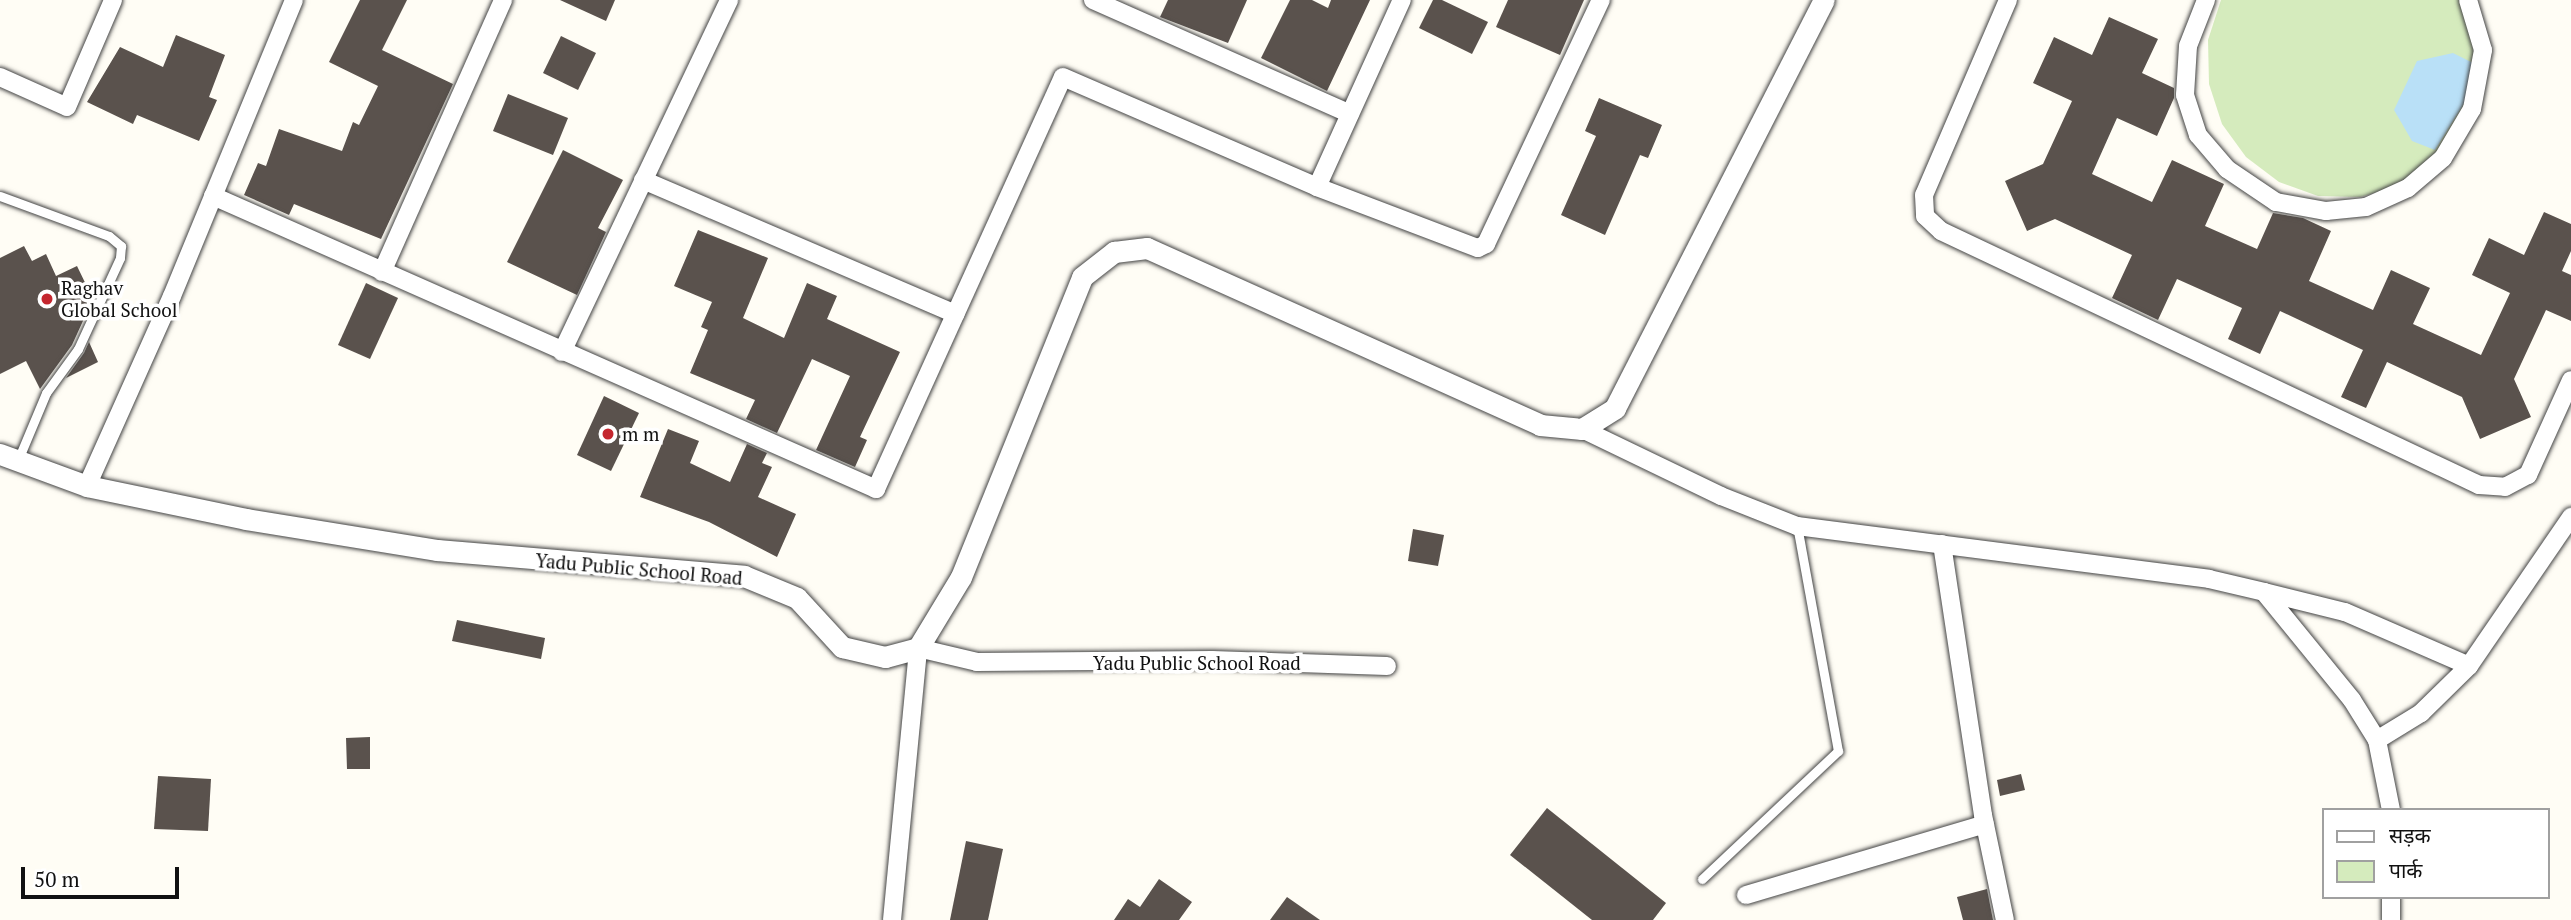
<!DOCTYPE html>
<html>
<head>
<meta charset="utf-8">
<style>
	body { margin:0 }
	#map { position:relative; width:2571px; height:920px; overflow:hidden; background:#fffdf5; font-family:"PT Serif","Noto Sans Devanagari",serif }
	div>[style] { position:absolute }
	.green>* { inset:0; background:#d5ebbd }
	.water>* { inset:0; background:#b9e0f7 }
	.building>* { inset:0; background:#5a524d }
	.roads { filter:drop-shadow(0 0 2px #444) drop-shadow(0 0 2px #444) }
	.service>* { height:9px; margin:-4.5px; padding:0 4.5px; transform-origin:4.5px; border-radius:4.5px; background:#fff }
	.minor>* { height:18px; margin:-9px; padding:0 9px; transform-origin:9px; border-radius:9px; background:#fff }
	.tertiary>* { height:21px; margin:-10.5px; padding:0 10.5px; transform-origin:10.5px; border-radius:10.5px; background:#fff }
	.dots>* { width:19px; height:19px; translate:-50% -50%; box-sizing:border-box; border:4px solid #fff; border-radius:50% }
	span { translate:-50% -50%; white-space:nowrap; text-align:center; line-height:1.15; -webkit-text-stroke:7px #fff; paint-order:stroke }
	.poi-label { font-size:19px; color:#111 }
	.left { translate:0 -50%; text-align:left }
	.street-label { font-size:19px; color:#111 }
	.legend { position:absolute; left:2322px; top:808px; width:228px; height:91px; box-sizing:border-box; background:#fff; border:2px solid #a0a0a0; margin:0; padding:9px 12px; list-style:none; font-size:21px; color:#111 }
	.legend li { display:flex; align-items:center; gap:14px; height:35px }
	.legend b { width:35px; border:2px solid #a0a0a0 }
	.scale { position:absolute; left:21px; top:867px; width:158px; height:32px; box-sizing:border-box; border:4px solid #111; border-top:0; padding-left:9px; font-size:21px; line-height:24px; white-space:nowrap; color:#111; -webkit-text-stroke:5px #fff; paint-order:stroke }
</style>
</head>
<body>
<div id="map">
	<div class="green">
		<div style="clip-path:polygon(2221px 0,2467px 0,2482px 52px,2462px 132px,2400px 186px,2360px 197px,2318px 196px,2279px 182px,2246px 157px,2222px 124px,2209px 84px,2208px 40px)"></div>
	</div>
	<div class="water">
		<div style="clip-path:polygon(2453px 53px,2475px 64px,2466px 100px,2435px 150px,2412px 141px,2394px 110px,2417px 61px)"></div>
	</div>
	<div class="building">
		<div style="clip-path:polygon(360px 0,407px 0,382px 50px,453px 84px,381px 239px,294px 204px,289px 215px,244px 195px,258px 163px,266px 166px,279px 129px,342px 151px,353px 122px,359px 125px,378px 86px,329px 62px)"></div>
		<div style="clip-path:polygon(560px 0,615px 0,606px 21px)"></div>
		<div style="clip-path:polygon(1168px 0,1247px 0,1228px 43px,1160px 17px)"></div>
		<div style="clip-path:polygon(1290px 0,1312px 0,1328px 8px,1331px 0,1370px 0,1327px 91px,1261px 58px)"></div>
		<div style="clip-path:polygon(1433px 0,1442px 0,1488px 22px,1472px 54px,1419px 28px)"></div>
		<div style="clip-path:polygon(1508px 0,1584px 0,1560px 55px,1496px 27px)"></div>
		<div style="clip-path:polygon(2109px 17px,2158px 39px,2142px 73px,2174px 88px,2174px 98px,2157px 136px,2117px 118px,2092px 174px,2152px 202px,2172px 160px,2224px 184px,2205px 226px,2257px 249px,2273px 213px,2303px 218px,2331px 231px,2309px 281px,2373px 310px,2391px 270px,2430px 288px,2413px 324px,2481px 355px,2510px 293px,2472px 275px,2489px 238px,2524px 255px,2544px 212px,2571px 224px,2571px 251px,2562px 271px,2571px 275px,2571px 321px,2546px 310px,2514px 379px,2531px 417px,2480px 439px,2462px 397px,2387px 362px,2366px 408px,2341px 397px,2363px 350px,2280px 311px,2260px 354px,2228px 339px,2242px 308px,2177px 279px,2158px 320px,2112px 298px,2132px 255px,2055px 219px,2027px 231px,2005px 181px,2043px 164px,2072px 101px,2033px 83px,2054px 37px,2092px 55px)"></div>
		<div style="clip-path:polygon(176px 35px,225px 55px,209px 97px,217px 100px,199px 141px,137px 115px,133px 124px,87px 102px,120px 47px,163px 67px)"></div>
		<div style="clip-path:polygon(561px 36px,596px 53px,578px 90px,543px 73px)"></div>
		<div style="clip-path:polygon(508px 94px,568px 118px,553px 155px,493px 131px)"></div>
		<div style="clip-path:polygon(1599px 98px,1662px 125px,1648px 158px,1640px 155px,1605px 235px,1561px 215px,1596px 136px,1585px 131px)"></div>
		<div style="clip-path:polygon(563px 150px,623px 180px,598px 228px,606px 232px,577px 295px,507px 262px)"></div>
		<div style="clip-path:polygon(698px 230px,768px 258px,743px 318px,784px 338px,807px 283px,837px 296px,827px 319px,900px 352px,860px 437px,867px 440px,855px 467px,816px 450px,850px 376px,812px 359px,777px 433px,746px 419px,755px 400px,690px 373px,708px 330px,701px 327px,712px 302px,674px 286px)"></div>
		<div style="clip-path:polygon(24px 246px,32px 261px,46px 254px,56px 276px,77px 266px,93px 299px,72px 345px,40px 389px,26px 361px,0 374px,0 258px)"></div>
		<div style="clip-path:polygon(366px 283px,398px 298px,370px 359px,338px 345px)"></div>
		<div style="clip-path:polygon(89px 342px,98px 362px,66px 378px,84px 353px)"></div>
		<div style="clip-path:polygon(604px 396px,639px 413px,611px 471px,577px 455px)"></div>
		<div style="clip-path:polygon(668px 429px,699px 441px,690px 463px,730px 482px,747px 444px,767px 453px,762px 463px,772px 467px,758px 497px,796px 514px,777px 557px,709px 522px,640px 497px)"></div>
		<div style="clip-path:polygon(1413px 529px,1444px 535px,1438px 566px,1408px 561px)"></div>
		<div style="clip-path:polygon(457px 620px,545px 638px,541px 659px,452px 641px)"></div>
		<div style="clip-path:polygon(370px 737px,370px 769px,347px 769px,346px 738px)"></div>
		<div style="clip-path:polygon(2021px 774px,2025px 790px,2000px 796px,1997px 780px)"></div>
		<div style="clip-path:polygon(158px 776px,211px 779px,208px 831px,154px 829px)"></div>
		<div style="clip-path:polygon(1547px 808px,1666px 903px,1653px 920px,1592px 920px,1510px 855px)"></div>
		<div style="clip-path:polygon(966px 841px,1003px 849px,988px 920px,950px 920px)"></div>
		<div style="clip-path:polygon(1159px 879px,1192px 902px,1179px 920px,1114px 920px,1128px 899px,1140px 907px)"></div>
		<div style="clip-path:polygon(1987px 889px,1993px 920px,1963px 920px,1957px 897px)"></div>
		<div style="clip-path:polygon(1287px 897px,1320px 920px,1270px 920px)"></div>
	</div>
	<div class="roads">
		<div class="service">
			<div style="left:0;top:196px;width:116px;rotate:20.2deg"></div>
			<div style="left:109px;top:236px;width:16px;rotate:40deg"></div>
			<div style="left:121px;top:246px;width:12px;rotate:95deg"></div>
			<div style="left:120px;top:258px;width:100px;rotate:114.8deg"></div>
			<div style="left:78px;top:349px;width:54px;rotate:126deg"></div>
			<div style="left:46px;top:393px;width:73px;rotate:112.7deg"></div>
			<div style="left:1702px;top:879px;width:187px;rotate:-43.3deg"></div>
			<div style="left:1838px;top:751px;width:229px;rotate:-100.3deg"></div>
		</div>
		<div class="minor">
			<div style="left:1093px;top:0;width:281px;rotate:23.9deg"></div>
			<div style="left:2008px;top:0;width:212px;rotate:113.3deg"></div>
			<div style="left:1924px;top:195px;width:21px;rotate:87deg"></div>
			<div style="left:1925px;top:216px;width:22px;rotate:43deg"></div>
			<div style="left:1941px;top:231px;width:595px;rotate:25.27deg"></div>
			<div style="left:2479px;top:485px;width:26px;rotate:4deg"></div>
			<div style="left:2505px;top:487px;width:26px;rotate:-28deg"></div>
			<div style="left:2528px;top:475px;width:104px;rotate:-65.6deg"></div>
			<div style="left:2206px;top:0;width:49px;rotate:111.4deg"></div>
			<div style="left:2188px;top:46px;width:49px;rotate:93.5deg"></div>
			<div style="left:2185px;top:95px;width:42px;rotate:72deg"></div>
			<div style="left:2198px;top:135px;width:45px;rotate:49.5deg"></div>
			<div style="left:2227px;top:169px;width:59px;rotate:34deg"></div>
			<div style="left:2276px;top:202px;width:51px;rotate:10.2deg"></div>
			<div style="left:2326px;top:211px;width:40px;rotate:-5.7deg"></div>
			<div style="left:2366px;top:207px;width:46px;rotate:-24.3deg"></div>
			<div style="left:2408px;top:188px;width:46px;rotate:-40.6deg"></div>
			<div style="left:2443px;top:158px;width:57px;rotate:-59.4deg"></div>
			<div style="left:2472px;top:109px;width:60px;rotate:-79.4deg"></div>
			<div style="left:2483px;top:50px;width:52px;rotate:-106.7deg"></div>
			<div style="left:0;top:77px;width:73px;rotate:24.1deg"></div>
			<div style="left:67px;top:107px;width:116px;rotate:-66.7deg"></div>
			<div style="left:643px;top:180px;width:340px;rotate:23.2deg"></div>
			<div style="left:1317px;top:187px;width:205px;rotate:-65.6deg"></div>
			<div style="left:213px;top:196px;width:725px;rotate:23.84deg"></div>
			<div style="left:876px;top:489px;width:452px;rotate:-65.6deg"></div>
			<div style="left:1063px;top:77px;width:277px;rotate:23.4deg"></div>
			<div style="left:1317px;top:187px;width:172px;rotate:20.8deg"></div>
			<div style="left:1478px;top:248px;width:9px;rotate:-27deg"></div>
			<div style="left:1486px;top:244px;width:270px;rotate:-64.8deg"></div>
			<div style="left:382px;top:272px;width:298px;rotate:-66deg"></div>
			<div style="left:562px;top:352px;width:390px;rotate:-64.6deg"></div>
			<div style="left:1582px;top:429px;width:154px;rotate:25.7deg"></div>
			<div style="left:1721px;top:496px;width:82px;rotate:21.5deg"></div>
			<div style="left:1797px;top:526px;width:415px;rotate:7.3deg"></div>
			<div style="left:2209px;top:579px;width:57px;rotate:13.3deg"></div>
			<div style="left:2264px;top:592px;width:139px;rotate:50.8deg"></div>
			<div style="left:2352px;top:700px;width:47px;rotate:58deg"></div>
			<div style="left:2377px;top:740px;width:71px;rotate:78.7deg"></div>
			<div style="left:87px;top:486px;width:208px;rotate:-65.9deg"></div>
			<div style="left:172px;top:296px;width:320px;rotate:-67.6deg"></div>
			<div style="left:1942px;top:544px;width:274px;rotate:81.4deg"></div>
			<div style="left:1983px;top:815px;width:107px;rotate:78.2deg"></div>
			<div style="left:2264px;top:592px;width:83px;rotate:13.9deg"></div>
			<div style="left:2345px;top:612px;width:135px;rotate:23.5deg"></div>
			<div style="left:2377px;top:740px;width:52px;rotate:-31.5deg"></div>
			<div style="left:2421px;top:713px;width:67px;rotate:-44.4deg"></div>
			<div style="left:2469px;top:666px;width:181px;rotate:-55.6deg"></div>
			<div style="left:1746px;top:895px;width:249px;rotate:-16.5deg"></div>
			<div style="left:892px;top:920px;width:273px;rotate:-84.5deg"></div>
			<div style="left:918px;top:648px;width:61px;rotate:13.3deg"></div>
			<div style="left:977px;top:662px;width:235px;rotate:-0.5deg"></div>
			<div style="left:1212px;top:660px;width:175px;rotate:2deg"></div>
			<div style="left:2391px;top:920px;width:23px;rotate:-90deg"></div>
		</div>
		<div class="tertiary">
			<div style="left:0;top:454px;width:93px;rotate:20.2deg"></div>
			<div style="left:87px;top:486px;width:162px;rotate:11.7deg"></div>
			<div style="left:246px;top:519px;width:193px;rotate:9.2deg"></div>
			<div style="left:437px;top:550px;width:308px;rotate:4.8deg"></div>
			<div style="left:744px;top:576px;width:57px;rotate:22.5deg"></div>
			<div style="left:797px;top:598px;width:67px;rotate:47.4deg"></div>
			<div style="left:842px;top:647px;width:44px;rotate:13.1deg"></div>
			<div style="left:885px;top:657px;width:34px;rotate:-15deg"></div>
			<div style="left:918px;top:648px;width:83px;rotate:-58.8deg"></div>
			<div style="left:961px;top:577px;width:323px;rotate:-68deg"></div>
			<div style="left:1082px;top:277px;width:41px;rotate:-38deg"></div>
			<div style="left:1114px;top:252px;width:33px;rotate:-7deg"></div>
			<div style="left:1147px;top:248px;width:431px;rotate:24.2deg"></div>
			<div style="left:1540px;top:425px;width:42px;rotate:5.4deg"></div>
			<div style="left:1582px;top:429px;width:39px;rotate:-32deg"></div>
			<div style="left:1615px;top:408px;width:458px;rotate:-62.9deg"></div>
		</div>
	</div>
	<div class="dots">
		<div style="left:47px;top:299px;background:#c4262e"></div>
		<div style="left:608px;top:434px;background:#c4262e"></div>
	</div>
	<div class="poi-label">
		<span class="left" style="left:61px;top:299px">Raghav<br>Global School</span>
		<span class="left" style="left:622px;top:434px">m m</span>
	</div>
	<div class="street-label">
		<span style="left:639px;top:569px;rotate:5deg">Yadu Public School Road</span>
		<span style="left:1197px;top:663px">Yadu Public School Road</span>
	</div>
	<ul class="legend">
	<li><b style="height:9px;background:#fff"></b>सड़क</li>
	<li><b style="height:19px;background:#d5ebbd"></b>पार्क</li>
	</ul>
	<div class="scale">50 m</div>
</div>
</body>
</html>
